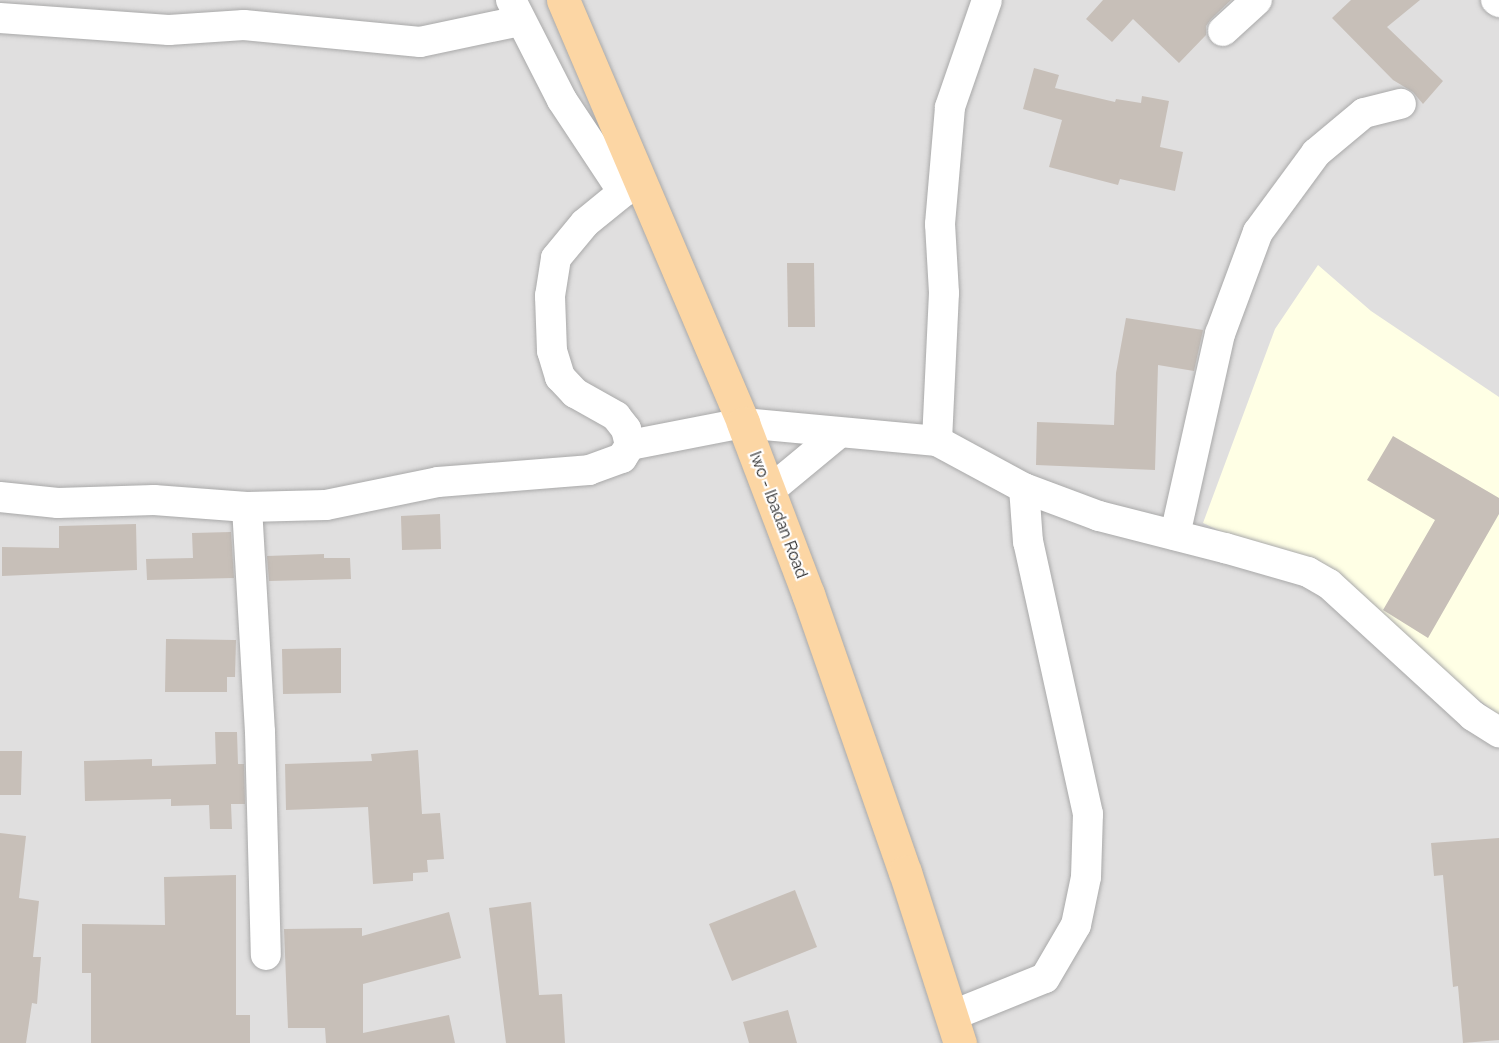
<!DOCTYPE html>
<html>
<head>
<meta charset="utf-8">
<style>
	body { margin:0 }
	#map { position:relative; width:1499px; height:1043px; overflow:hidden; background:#f2efe9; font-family:Raleway,sans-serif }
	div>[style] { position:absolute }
	.residential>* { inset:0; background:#e0dfdf }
	.education>* { inset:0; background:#ffffe5 }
	.building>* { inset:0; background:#c7bfb8 }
	.roads { filter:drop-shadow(0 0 2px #a9a9a9) drop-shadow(0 0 2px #a9a9a9) }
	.minor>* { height:30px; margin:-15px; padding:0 15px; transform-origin:15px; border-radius:15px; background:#fff }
	.primary>* { height:33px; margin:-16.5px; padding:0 16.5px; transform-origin:16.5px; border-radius:16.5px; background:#fcd6a4 }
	span { translate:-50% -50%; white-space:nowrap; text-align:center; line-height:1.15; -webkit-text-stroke:4.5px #fff; paint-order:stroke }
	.street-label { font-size:16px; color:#222 }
</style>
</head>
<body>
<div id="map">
	<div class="residential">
		<div style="clip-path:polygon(0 0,1499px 0,1499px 1043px,0 1043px)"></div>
	</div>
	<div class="education">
		<div style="clip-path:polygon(1318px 265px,1371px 311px,1499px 397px,1499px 715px,1308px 572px,1203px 523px,1275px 329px)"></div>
	</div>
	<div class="building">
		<div style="clip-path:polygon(1103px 0,1231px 0,1211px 19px,1206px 26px,1206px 35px,1179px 63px,1133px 19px,1112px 42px,1086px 19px)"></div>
		<div style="clip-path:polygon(1351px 0,1420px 0,1387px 27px,1443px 81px,1423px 104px,1413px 92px,1393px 80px,1332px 18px)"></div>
		<div style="clip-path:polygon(1034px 68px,1059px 75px,1055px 88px,1115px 102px,1116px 99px,1141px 103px,1142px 96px,1169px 101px,1160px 147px,1183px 152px,1175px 191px,1120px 179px,1118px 185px,1049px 167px,1062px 120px,1023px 109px)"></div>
		<div style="clip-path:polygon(787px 263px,814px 263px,815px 327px,788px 327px)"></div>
		<div style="clip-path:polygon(1126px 318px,1203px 330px,1194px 371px,1158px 365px,1155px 470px,1036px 465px,1037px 422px,1114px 425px,1116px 373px)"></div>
		<div style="clip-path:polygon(1393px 436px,1499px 498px,1499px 514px,1428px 638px,1383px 610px,1435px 520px,1367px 480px)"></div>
		<div style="clip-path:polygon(440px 514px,441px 549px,402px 550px,401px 516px)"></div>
		<div style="clip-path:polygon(136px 524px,137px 570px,2px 576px,2px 547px,59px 548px,59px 526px)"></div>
		<div style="clip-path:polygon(231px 532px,234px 578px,147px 580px,146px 559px,193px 558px,192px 533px)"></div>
		<div style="clip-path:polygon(324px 554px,324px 558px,350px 558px,351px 579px,269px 581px,267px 556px)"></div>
		<div style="clip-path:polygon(166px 639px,236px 640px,235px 677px,227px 677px,227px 692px,165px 692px)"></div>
		<div style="clip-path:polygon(341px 648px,341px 693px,283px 694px,282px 649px)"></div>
		<div style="clip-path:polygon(215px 732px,237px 732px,238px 764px,244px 764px,245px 804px,231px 804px,232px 829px,210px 829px,209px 805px,171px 806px,171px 799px,85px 801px,84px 761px,152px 759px,152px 766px,216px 764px)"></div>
		<div style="clip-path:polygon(418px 750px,422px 814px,440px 813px,444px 859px,427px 860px,428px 872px,413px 873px,413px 881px,373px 884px,368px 807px,286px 810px,285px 764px,372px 761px,371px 754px)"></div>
		<div style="clip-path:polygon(0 751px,22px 751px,21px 795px,0 795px)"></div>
		<div style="clip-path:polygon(0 833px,26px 836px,19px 898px,39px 901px,33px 957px,41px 957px,37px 1004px,32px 1003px,26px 1043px,0 1043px)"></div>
		<div style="clip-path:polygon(1499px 838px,1499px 1040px,1463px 1043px,1458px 986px,1453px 987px,1443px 875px,1434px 876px,1431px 843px)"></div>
		<div style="clip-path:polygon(236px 875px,236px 1015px,250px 1015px,250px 1043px,91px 1043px,91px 973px,82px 973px,82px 924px,165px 925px,164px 877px)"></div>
		<div style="clip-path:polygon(795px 890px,817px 947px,732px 981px,709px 924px)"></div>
		<div style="clip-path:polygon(531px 902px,539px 995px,562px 994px,565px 1043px,506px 1043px,489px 908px)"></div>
		<div style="clip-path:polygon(449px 912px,461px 958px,363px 984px,363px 1033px,449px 1015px,455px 1043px,326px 1043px,325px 1028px,288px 1028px,284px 929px,362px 928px,362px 936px)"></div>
		<div style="clip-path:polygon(788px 1010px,797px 1043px,749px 1043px,743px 1022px)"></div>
	</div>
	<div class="roads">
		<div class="minor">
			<div style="left:511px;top:0;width:112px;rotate:63deg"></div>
			<div style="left:562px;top:100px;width:110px;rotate:56.5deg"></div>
			<div style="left:1496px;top:0;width:4px;rotate:34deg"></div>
			<div style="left:0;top:18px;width:169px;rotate:4.1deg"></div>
			<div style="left:169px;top:30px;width:75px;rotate:-3.8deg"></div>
			<div style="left:244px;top:25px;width:177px;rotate:5.5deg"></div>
			<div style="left:420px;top:42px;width:102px;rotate:-11.9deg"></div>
			<div style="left:1223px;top:31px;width:46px;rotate:-42.4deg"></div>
			<div style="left:937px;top:441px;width:148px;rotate:-87.3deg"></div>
			<div style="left:944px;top:293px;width:69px;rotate:-93.3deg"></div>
			<div style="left:940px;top:224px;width:117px;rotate:-85.1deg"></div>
			<div style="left:950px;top:107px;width:113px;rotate:-70.9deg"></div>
			<div style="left:630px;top:445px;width:115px;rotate:-11deg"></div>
			<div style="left:743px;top:423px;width:195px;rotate:5.3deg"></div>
			<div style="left:937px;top:441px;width:99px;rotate:28.4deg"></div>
			<div style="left:1024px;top:488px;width:80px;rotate:20.5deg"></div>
			<div style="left:1099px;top:516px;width:130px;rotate:14.3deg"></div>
			<div style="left:1225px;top:548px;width:86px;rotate:16.1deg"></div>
			<div style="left:1308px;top:572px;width:24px;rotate:30deg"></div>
			<div style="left:1329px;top:584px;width:195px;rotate:42.5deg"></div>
			<div style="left:1473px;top:716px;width:31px;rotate:32deg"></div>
			<div style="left:769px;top:491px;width:91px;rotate:-39.6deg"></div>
			<div style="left:0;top:497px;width:58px;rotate:5.9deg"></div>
			<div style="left:58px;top:503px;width:96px;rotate:-1.8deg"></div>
			<div style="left:154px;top:500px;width:93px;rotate:4.3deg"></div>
			<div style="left:247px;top:507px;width:79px;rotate:-1.5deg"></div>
			<div style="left:326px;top:505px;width:114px;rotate:-11.6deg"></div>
			<div style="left:438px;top:482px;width:151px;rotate:-4.5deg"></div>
			<div style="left:589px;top:470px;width:35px;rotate:-20deg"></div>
			<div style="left:622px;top:458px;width:15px;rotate:-58deg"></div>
			<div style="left:630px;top:445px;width:16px;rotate:-104deg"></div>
			<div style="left:626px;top:429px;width:16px;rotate:-128deg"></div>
			<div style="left:616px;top:416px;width:47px;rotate:-150.7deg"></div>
			<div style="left:575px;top:393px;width:22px;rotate:-133deg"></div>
			<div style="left:560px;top:377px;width:27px;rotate:-107deg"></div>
			<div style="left:552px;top:351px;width:55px;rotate:-92.1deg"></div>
			<div style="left:550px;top:296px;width:38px;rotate:-81deg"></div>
			<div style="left:556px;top:258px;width:45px;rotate:-50.4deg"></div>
			<div style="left:585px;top:223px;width:49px;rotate:-39.2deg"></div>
			<div style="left:623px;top:192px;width:21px;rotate:-28deg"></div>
			<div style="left:247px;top:507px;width:225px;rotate:86.7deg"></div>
			<div style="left:260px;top:732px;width:223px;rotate:88.5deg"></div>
			<div style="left:1175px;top:535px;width:206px;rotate:-77.4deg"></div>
			<div style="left:1220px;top:334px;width:109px;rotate:-69.6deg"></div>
			<div style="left:1258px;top:232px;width:98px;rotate:-53.7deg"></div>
			<div style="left:1316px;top:153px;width:62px;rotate:-39.8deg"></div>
			<div style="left:1364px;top:113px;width:38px;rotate:-14deg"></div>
			<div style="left:951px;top:1016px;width:101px;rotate:-22deg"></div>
			<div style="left:1045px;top:978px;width:61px;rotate:-59.7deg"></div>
			<div style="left:1076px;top:925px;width:49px;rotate:-78.2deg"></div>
			<div style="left:1086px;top:877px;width:63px;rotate:-88.2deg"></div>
			<div style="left:1088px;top:814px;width:279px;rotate:-102.4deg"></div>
			<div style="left:1028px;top:542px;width:54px;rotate:-94.2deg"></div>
		</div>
		<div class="primary">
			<div style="left:563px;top:0;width:460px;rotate:66.9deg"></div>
			<div style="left:743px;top:423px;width:183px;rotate:69.2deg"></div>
			<div style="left:808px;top:594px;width:294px;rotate:70.8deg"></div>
			<div style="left:905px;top:872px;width:180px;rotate:72.2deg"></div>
		</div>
	</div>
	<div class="street-label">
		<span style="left:778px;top:515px;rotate:69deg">Iwo - Ibadan Road</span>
	</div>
</div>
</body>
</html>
